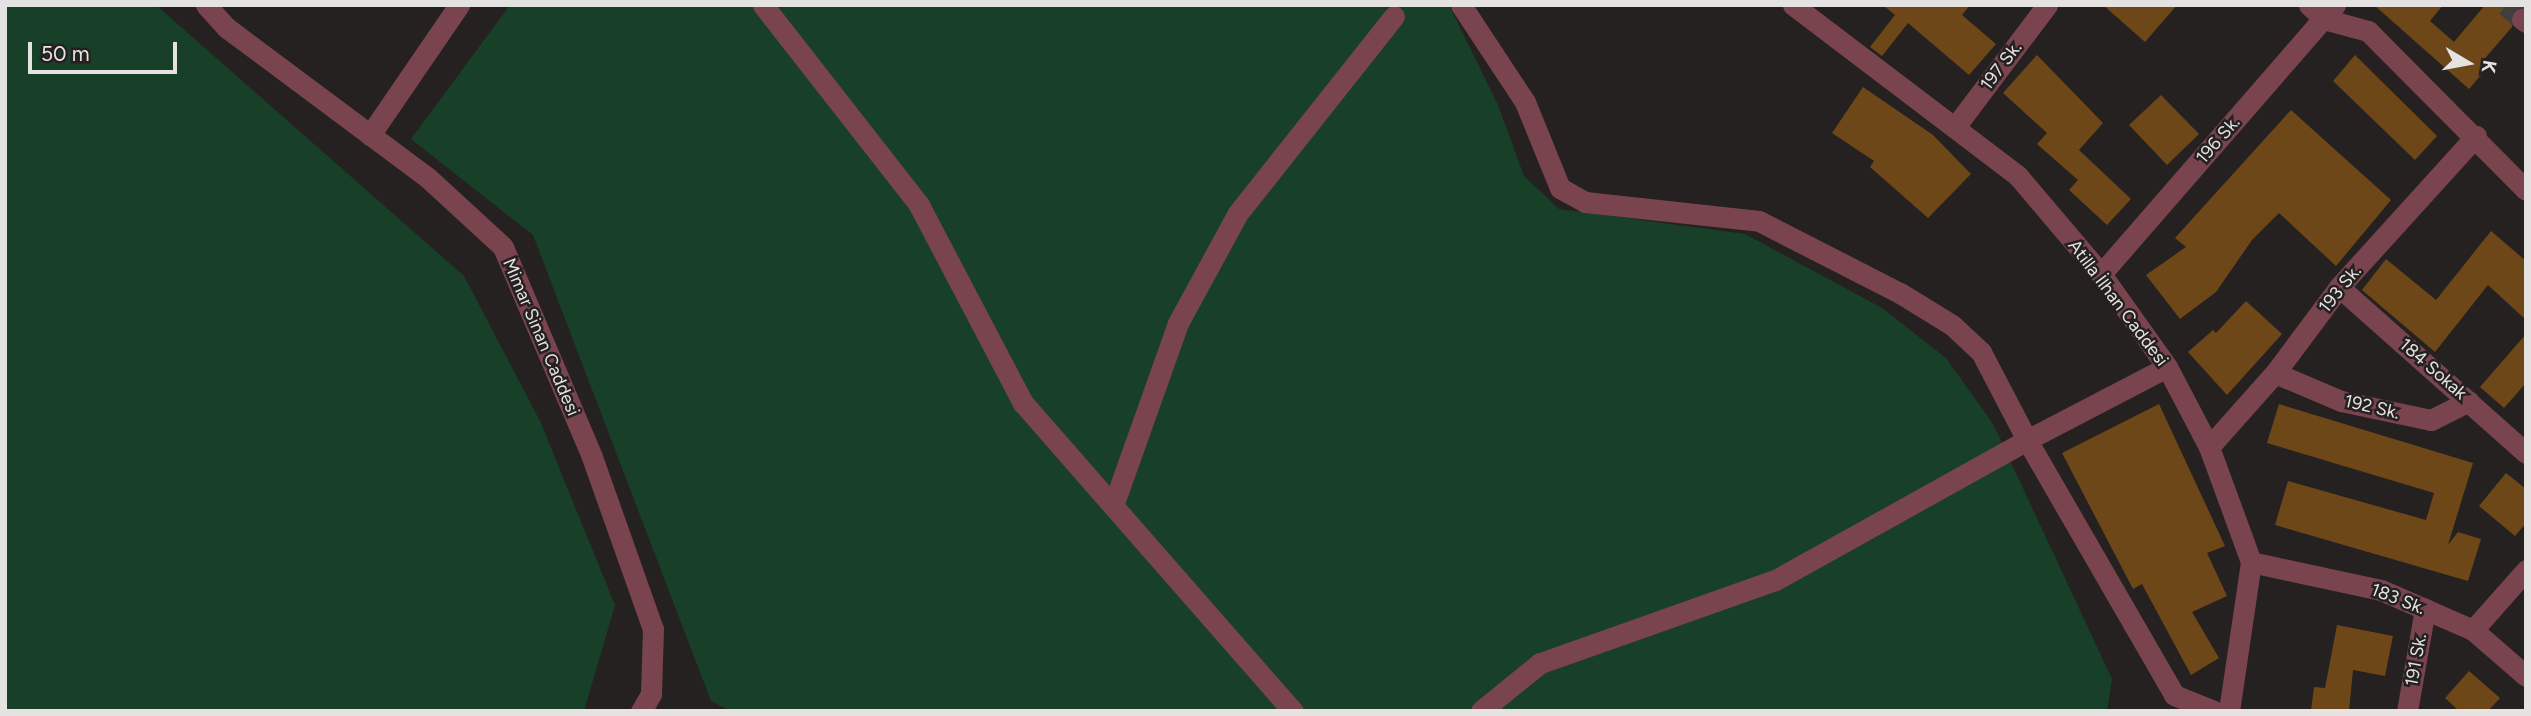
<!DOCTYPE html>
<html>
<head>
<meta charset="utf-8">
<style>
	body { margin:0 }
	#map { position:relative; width:2531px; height:716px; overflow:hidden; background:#242120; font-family:Figtree,sans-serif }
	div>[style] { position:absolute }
	.green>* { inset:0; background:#184028 }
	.building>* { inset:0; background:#6e4718 }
	.minor-tunnel>* { height:21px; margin-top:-10.5px; transform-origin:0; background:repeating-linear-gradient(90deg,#413e3d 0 21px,transparent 0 31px) }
	.minor>* { height:21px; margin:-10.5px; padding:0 10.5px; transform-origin:10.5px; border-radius:10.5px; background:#79444e }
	span { translate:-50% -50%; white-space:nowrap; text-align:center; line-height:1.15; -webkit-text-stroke:5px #242120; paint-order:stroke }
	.street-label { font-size:18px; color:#e4e3e2 }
	.frame { position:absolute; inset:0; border:7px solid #e4e3e2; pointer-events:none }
	.north { position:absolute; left:2433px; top:28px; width:70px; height:70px; -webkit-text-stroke:5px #242120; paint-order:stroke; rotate:100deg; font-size:19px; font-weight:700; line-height:28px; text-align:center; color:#e4e3e2 }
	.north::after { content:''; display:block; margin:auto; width:24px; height:32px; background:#e4e3e2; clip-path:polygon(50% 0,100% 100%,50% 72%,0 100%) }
	.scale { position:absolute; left:28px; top:42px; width:149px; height:32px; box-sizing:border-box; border:4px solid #e4e3e2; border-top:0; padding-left:9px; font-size:21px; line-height:24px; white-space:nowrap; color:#e4e3e2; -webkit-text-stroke:5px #242120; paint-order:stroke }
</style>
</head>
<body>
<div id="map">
	<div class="green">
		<div style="clip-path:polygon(5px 5px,156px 5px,464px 276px,540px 421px,615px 605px,584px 711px,5px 711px)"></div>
		<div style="clip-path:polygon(510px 5px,1449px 5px,1498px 105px,1524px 176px,1559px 209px,1745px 234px,1882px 308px,1946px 358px,1993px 424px,2112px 679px,2107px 711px,730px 711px,711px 701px,533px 235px,411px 139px)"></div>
	</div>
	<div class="building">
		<div style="clip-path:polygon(1883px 5px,1970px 5px,1962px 15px,1996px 44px,1969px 75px,1908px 23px,1882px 56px,1870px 47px,1895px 15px)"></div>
		<div style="clip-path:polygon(2103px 5px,2177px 5px,2145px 42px)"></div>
		<div style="clip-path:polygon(2374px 5px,2443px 5px,2430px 21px,2454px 42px,2485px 5px,2526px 5px,2526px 7px,2511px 12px,2512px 27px,2480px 64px,2486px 69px,2469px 89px)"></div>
		<div style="clip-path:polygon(2037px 55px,2103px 123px,2079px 150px,2131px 199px,2107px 225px,2069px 190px,2078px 180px,2037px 144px,2047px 133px,2003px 93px)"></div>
		<div style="clip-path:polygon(2355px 55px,2437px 136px,2415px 160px,2333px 81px)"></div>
		<div style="clip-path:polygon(1863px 87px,1933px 135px,1971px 174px,1928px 218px,1870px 167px,1874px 161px,1832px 133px)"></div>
		<div style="clip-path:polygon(2161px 95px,2199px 134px,2167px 165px,2129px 125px)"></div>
		<div style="clip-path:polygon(2291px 110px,2391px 200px,2336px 266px,2279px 213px,2252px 240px,2216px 292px,2180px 319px,2146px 275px,2186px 247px,2175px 238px)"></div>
		<div style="clip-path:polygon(2491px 231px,2526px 261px,2526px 320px,2488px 285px,2435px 352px,2362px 290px,2386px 259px,2436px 300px)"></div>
		<div style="clip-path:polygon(2246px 301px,2282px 334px,2227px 395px,2188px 352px,2213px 330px,2216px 333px)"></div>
		<div style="clip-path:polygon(2526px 334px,2526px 383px,2504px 408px,2480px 387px)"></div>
		<div style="clip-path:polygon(2159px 404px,2225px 546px,2207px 553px,2227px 596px,2192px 612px,2219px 658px,2191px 675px,2142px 584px,2133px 589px,2062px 453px)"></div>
		<div style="clip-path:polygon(2279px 404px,2473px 463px,2448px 545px,2458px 532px,2481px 539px,2468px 581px,2275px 525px,2288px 481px,2426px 520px,2434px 493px,2267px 443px)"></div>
		<div style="clip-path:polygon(2506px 473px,2526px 489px,2526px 523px,2515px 536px,2479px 506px)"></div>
		<div style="clip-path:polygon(2337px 625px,2393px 636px,2385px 676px,2353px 670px,2349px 711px,2311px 711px,2314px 687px,2325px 688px)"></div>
		<div style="clip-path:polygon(2469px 671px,2500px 698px,2488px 711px,2459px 711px,2445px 698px)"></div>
	</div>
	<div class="minor-tunnel">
		<div style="left:2506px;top:5px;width:21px;rotate:41deg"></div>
	</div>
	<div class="minor">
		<div style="left:206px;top:5px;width:31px;rotate:48deg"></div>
		<div style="left:227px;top:28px;width:249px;rotate:36.7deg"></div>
		<div style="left:427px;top:177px;width:103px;rotate:42.6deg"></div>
		<div style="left:503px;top:247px;width:228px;rotate:67deg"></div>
		<div style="left:592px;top:457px;width:182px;rotate:70.5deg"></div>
		<div style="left:653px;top:629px;width:65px;rotate:91.8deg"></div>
		<div style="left:651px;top:694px;width:20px;rotate:120deg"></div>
		<div style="left:763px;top:5px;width:254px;rotate:52deg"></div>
		<div style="left:919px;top:205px;width:224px;rotate:62.3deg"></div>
		<div style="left:1023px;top:403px;width:410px;rotate:48.8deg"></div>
		<div style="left:1461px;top:5px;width:116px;rotate:56.6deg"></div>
		<div style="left:1525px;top:102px;width:93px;rotate:67.9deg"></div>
		<div style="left:1560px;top:188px;width:29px;rotate:29deg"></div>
		<div style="left:1585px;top:202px;width:175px;rotate:6.2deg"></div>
		<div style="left:1759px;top:221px;width:158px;rotate:27.1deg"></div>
		<div style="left:1900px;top:293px;width:61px;rotate:31.6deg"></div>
		<div style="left:1952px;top:325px;width:40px;rotate:43deg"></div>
		<div style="left:1981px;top:352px;width:99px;rotate:62.4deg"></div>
		<div style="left:2027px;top:440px;width:288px;rotate:150.9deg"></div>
		<div style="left:1775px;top:580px;width:249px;rotate:160.5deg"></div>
		<div style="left:1540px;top:663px;width:76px;rotate:140.9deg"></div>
		<div style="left:1793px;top:5px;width:283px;rotate:37.2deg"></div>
		<div style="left:2018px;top:176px;width:128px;rotate:49.7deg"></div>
		<div style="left:2101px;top:274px;width:114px;rotate:54.6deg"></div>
		<div style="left:2167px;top:367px;width:90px;rotate:62.3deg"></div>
		<div style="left:2209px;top:447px;width:122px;rotate:69.9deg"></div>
		<div style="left:2251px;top:562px;width:151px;rotate:98.4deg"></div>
		<div style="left:2309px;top:5px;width:21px;rotate:43deg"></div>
		<div style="left:2324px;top:19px;width:46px;rotate:15.3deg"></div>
		<div style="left:2368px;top:31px;width:224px;rotate:45.2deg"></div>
		<div style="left:2522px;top:19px;width:5px;rotate:37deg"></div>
		<div style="left:1955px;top:127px;width:153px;rotate:-53deg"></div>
		<div style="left:370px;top:135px;width:158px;rotate:-55.6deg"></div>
		<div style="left:2101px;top:274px;width:357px;rotate:-49deg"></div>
		<div style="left:2339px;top:287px;width:250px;rotate:41.6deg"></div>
		<div style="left:2167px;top:367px;width:158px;rotate:152.5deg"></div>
		<div style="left:2027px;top:440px;width:294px;rotate:60deg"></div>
		<div style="left:2174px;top:695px;width:43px;rotate:21.8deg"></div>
		<div style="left:2275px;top:373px;width:72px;rotate:23deg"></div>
		<div style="left:2341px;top:401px;width:92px;rotate:11.9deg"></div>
		<div style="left:2431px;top:420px;width:42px;rotate:-26.6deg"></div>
		<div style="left:2209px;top:447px;width:99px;rotate:-48.3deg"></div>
		<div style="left:2275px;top:373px;width:107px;rotate:-53.3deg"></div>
		<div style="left:2339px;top:287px;width:204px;rotate:-47.8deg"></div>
		<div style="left:1114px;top:503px;width:191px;rotate:-70.4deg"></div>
		<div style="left:1178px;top:323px;width:125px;rotate:-61.4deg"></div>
		<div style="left:1238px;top:213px;width:251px;rotate:-51.6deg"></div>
		<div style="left:2251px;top:562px;width:133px;rotate:12.2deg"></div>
		<div style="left:2381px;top:590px;width:100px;rotate:23.5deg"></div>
		<div style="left:2473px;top:630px;width:70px;rotate:41deg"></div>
		<div style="left:2473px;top:630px;width:80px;rotate:-48.5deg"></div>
		<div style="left:2407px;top:711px;width:104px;rotate:-80deg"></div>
	</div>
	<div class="street-label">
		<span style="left:2001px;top:66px;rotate:-53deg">197 Sk.</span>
		<span style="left:2218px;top:140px;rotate:-49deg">196 Sk.</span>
		<span style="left:2340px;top:289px;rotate:-51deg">193 Sk.</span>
		<span style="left:2118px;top:303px;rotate:53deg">Atilla İlhan Caddesi</span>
		<span style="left:541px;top:337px;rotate:67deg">Mimar Sinan Caddesi</span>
		<span style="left:2433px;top:369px;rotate:41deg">184 Sokak</span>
		<span style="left:2372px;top:407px;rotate:13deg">192 Sk.</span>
		<span style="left:2398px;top:599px;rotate:21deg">183 Sk.</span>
		<span style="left:2416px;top:660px;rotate:-80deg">191 Sk.</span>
	</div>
	<div class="frame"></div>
	<div class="north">K</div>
	<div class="scale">50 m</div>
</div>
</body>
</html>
